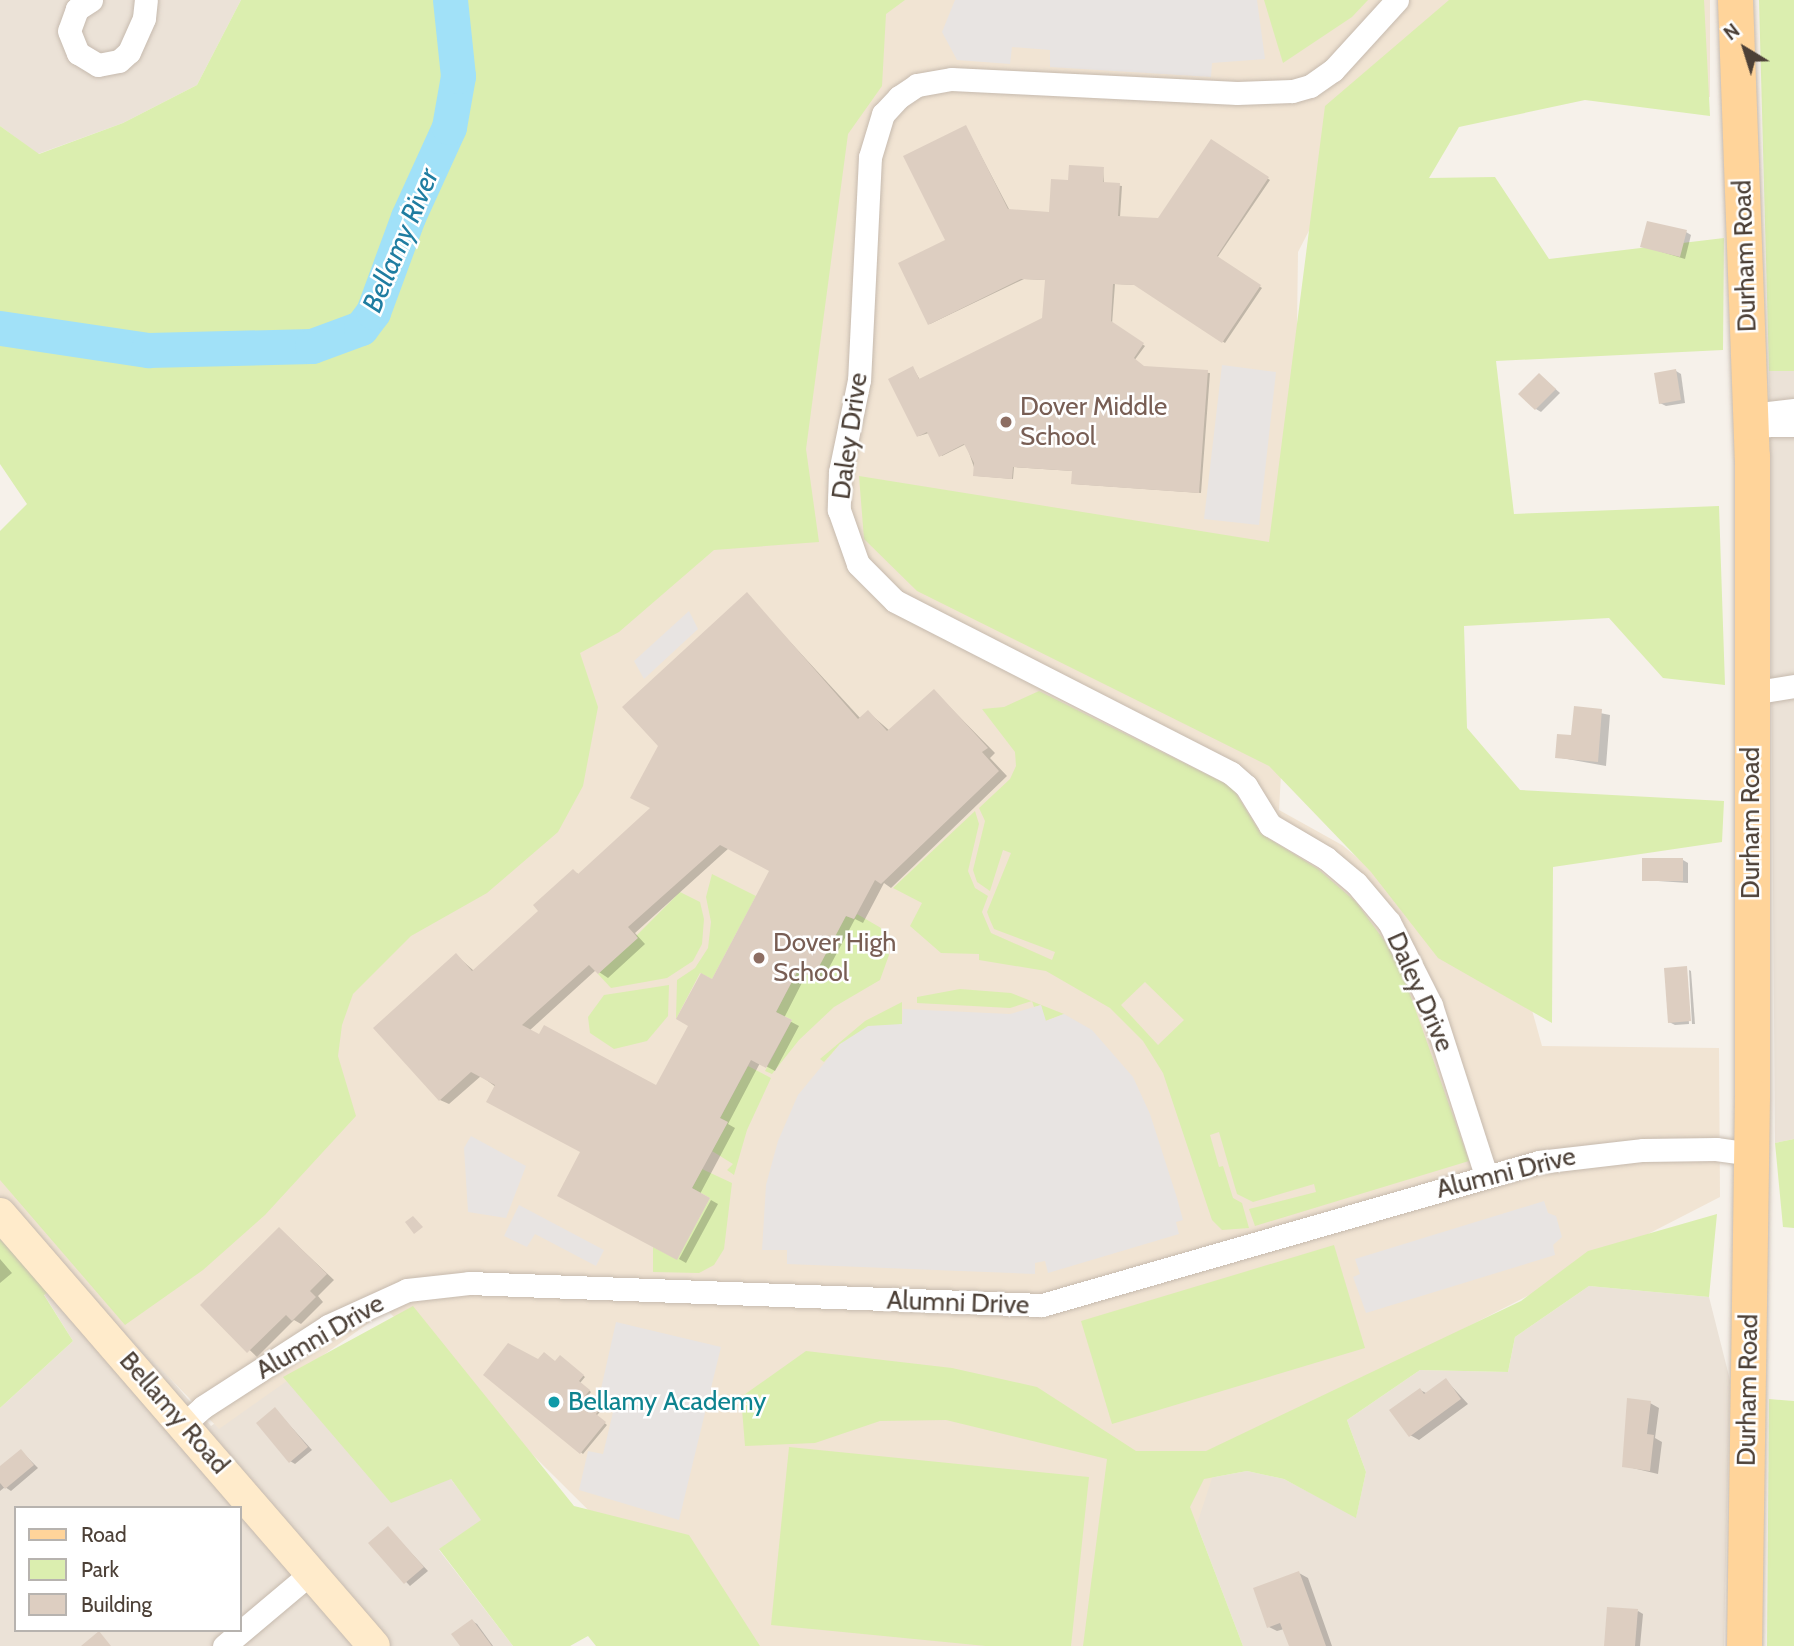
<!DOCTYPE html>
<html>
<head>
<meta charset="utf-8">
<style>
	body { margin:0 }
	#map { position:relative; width:1794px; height:1646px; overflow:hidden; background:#f6f1ea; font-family:Cabin,sans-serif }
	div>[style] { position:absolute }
	.residential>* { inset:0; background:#ebe2d7 }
	.education>* { inset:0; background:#f1e4d3 }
	.green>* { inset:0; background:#dbeeaf }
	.parking>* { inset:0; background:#e8e4e2 }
	.shadow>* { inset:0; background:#0003 }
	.river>* { height:35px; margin:-17.5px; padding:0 17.5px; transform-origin:17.5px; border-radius:17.5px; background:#a1e1f8 }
	.building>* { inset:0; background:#ddcec1 }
	.roads { filter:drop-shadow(0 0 2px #c6baae) drop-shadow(0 0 2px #c6baae) }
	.street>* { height:23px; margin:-11.5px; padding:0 11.5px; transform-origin:11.5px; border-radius:11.5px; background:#fff }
	.secondary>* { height:32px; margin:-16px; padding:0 16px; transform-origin:16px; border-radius:16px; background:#ffebcb }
	.primary>* { height:35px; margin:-17.5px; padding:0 17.5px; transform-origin:17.5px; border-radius:17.5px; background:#ffd49a }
	.dots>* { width:19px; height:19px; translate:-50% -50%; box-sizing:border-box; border:4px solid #fff; border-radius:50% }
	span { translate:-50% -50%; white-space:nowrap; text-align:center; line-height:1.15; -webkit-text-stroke:5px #fff; paint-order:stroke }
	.street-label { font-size:26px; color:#4c4037 }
	.education-label { font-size:26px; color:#785e54 }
	.left { translate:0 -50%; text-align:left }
	.culture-label { font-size:26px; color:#0d838f }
	.water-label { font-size:28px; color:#1f7da1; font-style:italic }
	.legend { position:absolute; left:14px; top:1506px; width:228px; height:126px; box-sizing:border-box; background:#fff; border:2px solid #b7b3af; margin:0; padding:9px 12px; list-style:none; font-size:21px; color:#4c4037 }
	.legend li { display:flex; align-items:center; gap:14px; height:35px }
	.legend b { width:35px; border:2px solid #b7b3af }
	.north { position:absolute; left:1710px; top:14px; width:70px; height:70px; -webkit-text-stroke:5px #fff; paint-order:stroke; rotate:322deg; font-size:19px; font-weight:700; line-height:28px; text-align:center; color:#4c4037 }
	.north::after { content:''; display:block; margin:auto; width:24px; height:32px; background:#4c4037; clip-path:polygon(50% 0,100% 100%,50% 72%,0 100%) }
</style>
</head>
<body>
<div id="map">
	<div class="residential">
		<div style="clip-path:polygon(0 0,241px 0,197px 85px,123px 123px,38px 154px,0 126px)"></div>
		<div style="clip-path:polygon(1769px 371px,1794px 371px,1794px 1139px,1775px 1143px)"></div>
		<div style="clip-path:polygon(evenodd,73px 1265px,211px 1426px,283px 1377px,450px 1478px,482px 1520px,439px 1550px,513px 1646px,0 1646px,0 1408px,73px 1341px,40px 1288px,73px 1265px,16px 1508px,240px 1508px,240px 1630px,16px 1630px,16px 1508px)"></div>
		<div style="clip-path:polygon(1589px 1286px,1709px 1297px,1730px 1380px,1724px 1646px,1243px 1646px,1190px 1507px,1204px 1479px,1247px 1471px,1284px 1479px,1356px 1517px,1366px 1472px,1347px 1420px,1420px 1370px,1508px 1372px,1515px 1337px)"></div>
	</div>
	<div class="education">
		<div style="clip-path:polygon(711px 0,1710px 0,1710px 97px,1380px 93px,1298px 252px,1294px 546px,1279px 810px,1342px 845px,1371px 869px,1477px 812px,1542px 1046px,1719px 1048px,1720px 1197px,1220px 1454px,1174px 1594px,1120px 1646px,725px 1646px,387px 1310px,219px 1429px,66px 1271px,0 1337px,0 563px)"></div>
	</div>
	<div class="green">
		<div style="clip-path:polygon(241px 0,905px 0,886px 14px,882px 86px,848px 134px,806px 449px,819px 542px,714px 550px,619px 632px,580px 653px,598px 707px,583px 786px,558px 832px,487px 893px,411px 936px,353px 994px,342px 1025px,338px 1056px,356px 1116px,265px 1215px,203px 1270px,125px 1325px,0 1180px,0 531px,27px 504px,0 464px,0 126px,39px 154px,123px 123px,197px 85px)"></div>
		<div style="clip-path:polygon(1264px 0,1368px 0,1352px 17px,1283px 63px)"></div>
		<div style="clip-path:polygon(1449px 0,1704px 0,1710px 116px,1585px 100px,1459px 127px,1429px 178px,1495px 177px,1549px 259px,1724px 238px,1723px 350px,1496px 361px,1514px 514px,1719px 506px,1725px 685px,1663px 678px,1609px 618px,1464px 626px,1467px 728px,1520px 790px,1724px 801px,1722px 842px,1553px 867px,1552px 1023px,1438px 958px,1371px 872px,1269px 766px,917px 591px,864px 539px,859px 476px,1269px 542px,1325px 106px)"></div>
		<div style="clip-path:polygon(1759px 0,1794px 0,1794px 371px,1769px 371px)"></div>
		<div style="clip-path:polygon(evenodd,1039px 691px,1232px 787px,1261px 834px,1318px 869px,1356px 902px,1386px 943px,1405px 980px,1469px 1161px,1255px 1226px,1249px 1209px,1316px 1192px,1314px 1184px,1253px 1202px,1237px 1194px,1219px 1132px,1210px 1135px,1219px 1167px,1223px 1166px,1233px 1198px,1242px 1203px,1249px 1228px,1222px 1230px,1212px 1220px,1163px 1073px,1143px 1041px,1110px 1008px,1046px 971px,979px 960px,979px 954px,941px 953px,910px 926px,922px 903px,893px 888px,975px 811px,979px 824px,968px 871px,975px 888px,988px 896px,982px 912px,991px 933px,1052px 960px,1055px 952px,994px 929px,990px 920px,987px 912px,1011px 853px,1003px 850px,990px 891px,977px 882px,973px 870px,985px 821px,979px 808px,1010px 779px,1016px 766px,1015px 752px,982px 709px,1004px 707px,1039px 691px,1145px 982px,1184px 1020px,1158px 1045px,1121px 1005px,1145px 982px)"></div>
		<div style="clip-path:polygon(712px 874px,756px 896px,712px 979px,700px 973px,676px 1019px,677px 980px,695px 968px,708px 948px,711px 922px,706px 897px)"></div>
		<div style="clip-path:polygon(680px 892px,700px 902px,704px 919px,702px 944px,693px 961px,667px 978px,611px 988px,598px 974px)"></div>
		<div style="clip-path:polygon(857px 914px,881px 928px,889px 955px,880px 980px,834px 1007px,799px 1040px,772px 1074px,765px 1071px,792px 1020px,776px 1012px,798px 970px,846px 916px,854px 919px)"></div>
		<div style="clip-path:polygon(669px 985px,668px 1016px,647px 1041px,614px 1049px,590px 1033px,588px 1017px,604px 995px)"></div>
		<div style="clip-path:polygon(960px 989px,1011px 993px,1064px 1014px,1045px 1021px,1041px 1005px,1034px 1007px,1032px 1001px,1010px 1008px,917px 1003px,917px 997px)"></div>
		<div style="clip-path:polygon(902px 1002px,902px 1024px,840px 1044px,824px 1062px,820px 1059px,865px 1021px)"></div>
		<div style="clip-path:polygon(748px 1066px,771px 1078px,747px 1130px,734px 1175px,727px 1170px,733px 1164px,712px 1151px,727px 1122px,720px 1118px)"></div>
		<div style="clip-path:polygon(1794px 1139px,1794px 1228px,1783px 1227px,1775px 1143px)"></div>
		<div style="clip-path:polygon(702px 1169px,732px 1183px,724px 1249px,714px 1265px,699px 1273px,653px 1272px,653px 1247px,677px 1259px,710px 1198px,692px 1188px)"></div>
		<div style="clip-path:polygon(1717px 1214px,1709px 1297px,1589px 1286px,1515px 1337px,1508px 1372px,1420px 1370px,1347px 1420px,1366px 1472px,1356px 1518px,1284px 1479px,1247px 1471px,1204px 1479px,1190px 1507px,1243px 1646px,1083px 1646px,1107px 1459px,946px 1420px,880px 1421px,815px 1443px,745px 1446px,741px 1397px,806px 1351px,952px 1368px,1037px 1387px,1136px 1451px,1206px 1451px,1521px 1301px,1588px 1251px)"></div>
		<div style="clip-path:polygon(0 1239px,48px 1292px,44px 1295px,73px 1341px,0 1408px)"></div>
		<div style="clip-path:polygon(1334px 1245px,1365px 1348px,1112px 1424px,1081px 1321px)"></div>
		<div style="clip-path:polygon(413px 1306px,574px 1506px,689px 1535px,760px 1646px,596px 1646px,588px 1636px,570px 1646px,513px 1646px,439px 1549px,481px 1520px,451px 1479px,391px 1503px,283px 1377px)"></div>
		<div style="clip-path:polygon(1769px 1399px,1794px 1401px,1794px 1646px,1767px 1646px)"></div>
		<div style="clip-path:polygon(789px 1447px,1089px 1477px,1071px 1646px,986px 1646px,771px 1625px)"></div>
	</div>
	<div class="parking">
		<div style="clip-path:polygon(955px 0,1257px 0,1265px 59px,1212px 63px,1211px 77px,1050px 67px,1050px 50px,1012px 47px,1010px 64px,957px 60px,942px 32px)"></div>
		<div style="clip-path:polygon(1222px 365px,1276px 372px,1259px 525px,1204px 519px)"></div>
		<div style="clip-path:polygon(689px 611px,698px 629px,644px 679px,634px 661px)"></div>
		<div style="clip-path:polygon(1041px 1005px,1046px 1021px,1064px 1014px,1092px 1030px,1133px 1077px,1150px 1114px,1177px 1198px,1183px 1220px,1176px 1222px,1179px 1234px,1048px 1273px,1045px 1261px,1035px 1263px,1035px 1274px,787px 1264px,787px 1250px,762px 1250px,766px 1185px,778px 1141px,798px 1095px,840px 1044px,868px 1026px,902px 1024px,903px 1009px,1010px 1014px)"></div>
		<div style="clip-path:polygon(471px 1136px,526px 1166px,506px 1218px,468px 1212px,464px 1148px)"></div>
		<div style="clip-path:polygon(1544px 1201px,1548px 1213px,1556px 1216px,1562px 1237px,1553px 1245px,1555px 1255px,1366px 1313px,1353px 1277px,1360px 1274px,1355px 1259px)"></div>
		<div style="clip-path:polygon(519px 1205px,604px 1250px,596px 1266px,535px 1234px,527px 1247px,504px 1236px)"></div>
		<div style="clip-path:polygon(616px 1322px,721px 1347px,679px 1520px,579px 1490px,588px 1451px,603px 1454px,614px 1408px,598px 1402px)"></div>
	</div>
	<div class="shadow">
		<div style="clip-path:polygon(966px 127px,1010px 211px,1050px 214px,1070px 182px,1103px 169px,1104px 184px,1122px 186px,1120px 217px,1159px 220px,1211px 141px,1270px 180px,1217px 258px,1262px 288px,1225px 343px,1137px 285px,1115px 284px,1112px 324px,1145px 346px,1134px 361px,1144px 367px,1210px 373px,1201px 493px,1074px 484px,1073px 471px,1014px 467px,1013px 479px,977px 476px,966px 444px,942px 456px,929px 433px,919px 436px,913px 368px,920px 380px,1044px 319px,1046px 280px,1024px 279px,930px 324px)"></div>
		<div style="clip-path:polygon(1686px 232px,1691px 235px,1685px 259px,1642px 246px)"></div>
		<div style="clip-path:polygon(1676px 371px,1681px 374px,1685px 403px,1666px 406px,1660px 403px)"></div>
		<div style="clip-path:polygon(1540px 375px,1560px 393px,1541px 412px,1536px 409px)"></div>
		<div style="clip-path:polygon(evenodd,747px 595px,861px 719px,868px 712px,890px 731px,934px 691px,995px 753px,990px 758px,1007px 776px,891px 888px,884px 883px,863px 923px,855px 919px,822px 981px,807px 973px,784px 1018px,799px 1026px,775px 1071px,760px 1063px,728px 1124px,735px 1128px,700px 1194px,582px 1151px,481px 1076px,449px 1104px,440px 1100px,456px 955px,474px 971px,541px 911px,573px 871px,580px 875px,653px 808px,747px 595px,729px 848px,771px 870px,657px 1087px,529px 1031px,596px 970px,608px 978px,645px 944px,635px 933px,729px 848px)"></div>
		<div style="clip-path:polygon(1575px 708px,1610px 715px,1606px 766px,1556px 757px,1573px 737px)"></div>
		<div style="clip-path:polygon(1683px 860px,1688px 863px,1688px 883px,1643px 880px)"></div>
		<div style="clip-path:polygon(1686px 968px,1689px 1024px,1675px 1025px,1669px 1022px,1665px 970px)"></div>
		<div style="clip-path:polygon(1689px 970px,1691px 971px,1695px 1024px,1692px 1024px)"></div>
		<div style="clip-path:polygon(711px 1200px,718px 1204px,686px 1263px,679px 1259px)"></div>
		<div style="clip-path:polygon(280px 1229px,334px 1280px,318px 1296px,323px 1302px,301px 1324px,294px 1320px,257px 1357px,202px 1305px)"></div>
		<div style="clip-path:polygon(0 1259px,12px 1273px,0 1283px)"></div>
		<div style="clip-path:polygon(560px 1357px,585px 1377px,580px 1383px,591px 1392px,586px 1398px,601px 1411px,596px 1416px,607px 1425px,583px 1454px,485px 1374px,538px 1362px,555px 1363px)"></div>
		<div style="clip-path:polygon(1446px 1380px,1468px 1404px,1419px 1440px,1410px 1435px,1420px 1390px,1428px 1394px)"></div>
		<div style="clip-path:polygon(1650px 1403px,1659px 1408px,1655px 1438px,1662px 1442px,1658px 1474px,1624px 1466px)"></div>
		<div style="clip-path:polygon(275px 1409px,312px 1450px,295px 1464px,290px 1461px)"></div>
		<div style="clip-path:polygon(21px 1451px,38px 1468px,11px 1491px,5px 1487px,0 1491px,0 1468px)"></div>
		<div style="clip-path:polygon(388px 1528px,428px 1571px,410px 1586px,370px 1543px)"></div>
		<div style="clip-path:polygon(1299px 1573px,1308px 1578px,1332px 1646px,1290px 1646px,1284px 1629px,1277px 1631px,1269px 1627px)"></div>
		<div style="clip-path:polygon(1638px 1611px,1643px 1614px,1640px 1646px,1605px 1646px)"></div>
		<div style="clip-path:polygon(472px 1621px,477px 1624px,493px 1646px,462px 1646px)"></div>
	</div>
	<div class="river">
		<div style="left:0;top:328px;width:150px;rotate:8.5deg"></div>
		<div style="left:148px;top:350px;width:164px;rotate:-1.4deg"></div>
		<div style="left:312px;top:346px;width:52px;rotate:-20.2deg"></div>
		<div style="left:361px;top:328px;width:20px;rotate:-53deg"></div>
		<div style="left:373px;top:312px;width:101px;rotate:-69.8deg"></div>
		<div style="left:408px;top:217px;width:99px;rotate:-65.5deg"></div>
		<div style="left:449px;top:127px;width:52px;rotate:-80deg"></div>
		<div style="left:458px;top:76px;width:76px;rotate:-96deg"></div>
	</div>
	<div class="building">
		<div style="clip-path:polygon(966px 125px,1008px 209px,1049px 212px,1051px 179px,1068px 180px,1069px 165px,1104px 167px,1103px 182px,1120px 183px,1118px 216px,1158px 218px,1211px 139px,1269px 177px,1217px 256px,1261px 285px,1222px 343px,1134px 285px,1113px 284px,1111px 321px,1144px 343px,1134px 358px,1144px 366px,1208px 370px,1199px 493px,1071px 484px,1072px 471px,1013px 467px,1012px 479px,973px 476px,974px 463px,964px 444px,939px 457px,927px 432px,917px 437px,888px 379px,913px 366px,919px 379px,1042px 318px,1045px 280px,1021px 279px,928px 325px,898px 263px,945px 240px,903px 156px)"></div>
		<div style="clip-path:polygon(1647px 221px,1687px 230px,1680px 257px,1640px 247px)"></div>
		<div style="clip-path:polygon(1676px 369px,1681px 400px,1659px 404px,1654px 373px)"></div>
		<div style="clip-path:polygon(1539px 373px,1556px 389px,1535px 410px,1518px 394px)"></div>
		<div style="clip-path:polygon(evenodd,747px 592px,858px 719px,868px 710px,887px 731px,934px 689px,988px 748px,982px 752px,999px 771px,881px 884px,875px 880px,854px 919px,846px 916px,813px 978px,798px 970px,776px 1012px,792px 1020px,766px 1068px,751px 1060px,720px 1118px,728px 1122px,692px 1188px,710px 1198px,677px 1260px,557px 1196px,580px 1152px,486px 1102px,495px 1085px,471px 1072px,439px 1101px,373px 1028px,456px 953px,472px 971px,538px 911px,533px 905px,573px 869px,578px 874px,650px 808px,630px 798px,658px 746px,622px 707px,747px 592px,720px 845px,769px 871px,712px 979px,701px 973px,676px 1019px,688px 1026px,656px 1085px,544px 1025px,539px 1034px,522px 1025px,589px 965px,598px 974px,638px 938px,628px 927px,720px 845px)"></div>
		<div style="clip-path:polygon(1574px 706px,1602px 709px,1598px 762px,1555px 758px,1557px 734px,1571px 735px)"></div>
		<div style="clip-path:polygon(1642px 858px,1683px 858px,1683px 881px,1642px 881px)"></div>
		<div style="clip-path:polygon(1687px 966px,1691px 1021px,1668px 1023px,1664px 968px)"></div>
		<div style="clip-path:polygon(413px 1216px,423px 1227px,414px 1234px,405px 1222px)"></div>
		<div style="clip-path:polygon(279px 1227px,327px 1274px,310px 1291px,316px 1297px,292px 1321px,286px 1315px,247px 1353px,200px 1305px)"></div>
		<div style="clip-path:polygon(508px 1343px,538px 1359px,544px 1352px,555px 1361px,560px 1355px,584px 1375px,579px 1381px,590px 1390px,585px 1396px,600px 1409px,596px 1414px,606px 1422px,580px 1454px,483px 1375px)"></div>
		<div style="clip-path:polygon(1446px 1378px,1461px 1399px,1409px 1437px,1389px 1410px,1420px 1388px,1424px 1394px)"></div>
		<div style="clip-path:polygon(1627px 1398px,1651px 1401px,1647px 1434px,1654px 1435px,1650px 1471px,1622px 1467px)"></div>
		<div style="clip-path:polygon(275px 1407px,308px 1447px,289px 1463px,256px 1423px)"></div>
		<div style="clip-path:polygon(21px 1449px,34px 1465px,5px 1489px,0 1483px,0 1466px)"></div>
		<div style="clip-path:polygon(388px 1526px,424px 1567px,404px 1584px,368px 1543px)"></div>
		<div style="clip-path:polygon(1299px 1571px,1326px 1646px,1289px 1646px,1280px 1623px,1267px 1628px,1253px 1588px)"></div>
		<div style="clip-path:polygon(1607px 1607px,1638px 1609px,1635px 1646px,1604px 1646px)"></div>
		<div style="clip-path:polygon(472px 1619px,492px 1646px,460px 1646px,451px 1634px)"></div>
		<div style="clip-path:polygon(99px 1631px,111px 1646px,81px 1646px)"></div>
	</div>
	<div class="roads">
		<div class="street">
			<div style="left:91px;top:0;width:17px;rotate:147deg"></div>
			<div style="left:77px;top:9px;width:23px;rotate:110deg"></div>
			<div style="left:69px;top:31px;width:24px;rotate:68deg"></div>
			<div style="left:78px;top:53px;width:23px;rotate:31deg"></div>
			<div style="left:98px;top:65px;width:21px;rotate:-11deg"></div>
			<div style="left:119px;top:61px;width:13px;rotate:-42deg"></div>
			<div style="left:129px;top:52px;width:37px;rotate:-66deg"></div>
			<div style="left:144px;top:18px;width:18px;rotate:-84deg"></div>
			<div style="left:1397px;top:0;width:95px;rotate:132.4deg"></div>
			<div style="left:1333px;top:70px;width:28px;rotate:145deg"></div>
			<div style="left:1310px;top:86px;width:19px;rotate:164deg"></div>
			<div style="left:1292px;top:91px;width:55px;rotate:177.9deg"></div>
			<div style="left:1237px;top:93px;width:286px;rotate:-177.2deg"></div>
			<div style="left:951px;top:79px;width:35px;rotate:170deg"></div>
			<div style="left:917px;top:85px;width:22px;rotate:146deg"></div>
			<div style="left:899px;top:97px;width:23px;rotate:133deg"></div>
			<div style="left:883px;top:114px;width:45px;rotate:106.8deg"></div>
			<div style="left:870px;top:157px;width:223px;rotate:92.8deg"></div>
			<div style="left:859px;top:380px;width:94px;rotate:101.7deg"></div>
			<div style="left:840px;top:472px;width:38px;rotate:92deg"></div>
			<div style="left:839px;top:510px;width:57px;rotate:70.6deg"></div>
			<div style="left:858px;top:564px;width:52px;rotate:45deg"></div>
			<div style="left:895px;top:601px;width:377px;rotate:27.1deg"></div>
			<div style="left:1231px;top:773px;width:20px;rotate:41deg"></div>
			<div style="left:1246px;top:786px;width:46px;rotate:58.4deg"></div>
			<div style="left:1270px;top:825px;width:65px;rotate:30.5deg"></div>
			<div style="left:1326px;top:858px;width:39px;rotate:40deg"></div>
			<div style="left:1356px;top:883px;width:51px;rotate:49.8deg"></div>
			<div style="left:1389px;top:922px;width:93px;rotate:63.2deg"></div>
			<div style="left:1431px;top:1005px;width:179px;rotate:72.1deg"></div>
			<div style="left:1794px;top:410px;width:43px;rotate:173.4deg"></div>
			<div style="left:1751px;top:415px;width:21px;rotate:29deg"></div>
			<div style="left:1769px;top:425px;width:25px"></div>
			<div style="left:1751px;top:693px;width:44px;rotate:-9.2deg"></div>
			<div style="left:183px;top:1425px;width:27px;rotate:-42deg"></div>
			<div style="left:203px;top:1407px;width:149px;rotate:-32.9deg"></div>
			<div style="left:328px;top:1326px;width:87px;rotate:-24.5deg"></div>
			<div style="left:407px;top:1290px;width:62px;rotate:-6.4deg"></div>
			<div style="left:469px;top:1283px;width:573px;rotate:2.2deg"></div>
			<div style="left:1042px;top:1305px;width:517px;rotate:-16.05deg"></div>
			<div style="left:1539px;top:1162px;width:105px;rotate:-6.6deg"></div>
			<div style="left:1643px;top:1150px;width:73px;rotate:-0.8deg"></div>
			<div style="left:1716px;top:1149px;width:35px;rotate:8deg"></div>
			<div style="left:224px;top:1646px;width:115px;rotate:-40.1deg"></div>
		</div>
		<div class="secondary">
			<div style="left:0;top:1214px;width:571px;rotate:49.12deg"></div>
		</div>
		<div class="primary">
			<div style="left:1735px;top:0;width:456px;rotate:87.9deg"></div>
			<div style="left:1752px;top:456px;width:640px;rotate:90deg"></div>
			<div style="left:1752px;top:1096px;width:550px;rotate:90.83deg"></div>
		</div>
	</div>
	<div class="dots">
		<div style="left:1006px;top:422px;background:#8d6e63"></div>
		<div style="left:759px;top:958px;background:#8d6e63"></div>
		<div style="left:554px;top:1402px;background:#0f9aa8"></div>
	</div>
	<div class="street-label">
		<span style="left:1745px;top:256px;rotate:-92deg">Durham Road</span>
		<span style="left:850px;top:436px;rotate:-82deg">Daley Drive</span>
		<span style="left:1751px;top:823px;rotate:-90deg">Durham Road</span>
		<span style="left:1420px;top:992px;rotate:66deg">Daley Drive</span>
		<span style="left:1506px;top:1173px;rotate:-14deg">Alumni Drive</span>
		<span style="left:958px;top:1303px;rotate:2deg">Alumni Drive</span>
		<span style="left:320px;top:1337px;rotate:-30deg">Alumni Drive</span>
		<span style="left:1748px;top:1390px;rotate:-89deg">Durham Road</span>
		<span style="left:174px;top:1413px;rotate:49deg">Bellamy Road</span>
	</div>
	<div class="education-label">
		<span class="left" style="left:1020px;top:422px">Dover Middle<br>School</span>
		<span class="left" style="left:773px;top:958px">Dover High<br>School</span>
	</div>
	<div class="culture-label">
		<span class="left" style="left:568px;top:1402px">Bellamy Academy</span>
	</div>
	<div class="water-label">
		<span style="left:400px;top:240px;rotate:-67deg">Bellamy River</span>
	</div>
	<ul class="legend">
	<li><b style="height:9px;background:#ffd49a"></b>Road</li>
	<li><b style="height:19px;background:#dbeeaf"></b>Park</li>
	<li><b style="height:19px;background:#ddcec1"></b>Building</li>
	</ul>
	<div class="north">N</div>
</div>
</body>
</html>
